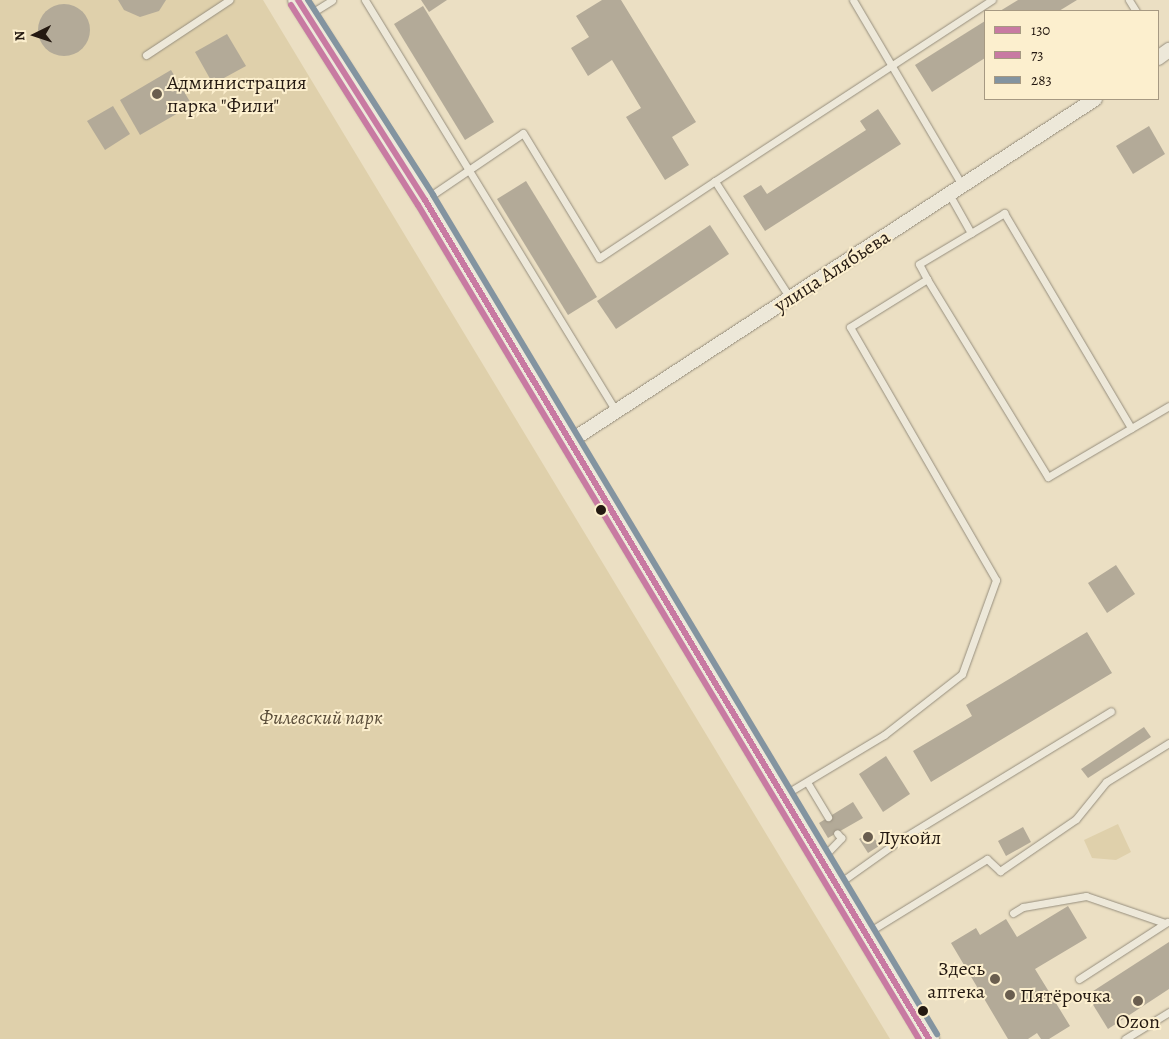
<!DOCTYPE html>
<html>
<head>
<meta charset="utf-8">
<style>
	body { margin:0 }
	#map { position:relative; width:1169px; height:1039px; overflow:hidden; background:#ebdfc3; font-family:Alegreya,serif }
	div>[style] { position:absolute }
	.green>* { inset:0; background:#dfd0ab }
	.building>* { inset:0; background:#b3aa98 }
	.round { border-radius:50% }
	.roads { filter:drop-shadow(0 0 1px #968e7d) drop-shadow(0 0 1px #968e7d) }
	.lane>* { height:7px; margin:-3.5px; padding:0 3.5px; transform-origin:3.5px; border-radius:3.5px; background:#ede8d9 }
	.street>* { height:14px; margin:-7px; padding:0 7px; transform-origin:7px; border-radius:7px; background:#ede8d9 }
	.secondary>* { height:20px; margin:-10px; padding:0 10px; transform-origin:10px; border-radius:10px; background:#ede8d9 }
	.bus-1>* { height:6px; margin:-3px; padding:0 3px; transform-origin:3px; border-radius:3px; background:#c87aa2 }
	.bus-2>* { height:6px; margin:-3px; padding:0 3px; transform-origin:3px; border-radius:3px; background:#c87aa2 }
	.bus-3>* { height:6px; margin:-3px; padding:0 3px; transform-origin:3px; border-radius:3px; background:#8394a0 }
	.dots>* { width:14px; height:14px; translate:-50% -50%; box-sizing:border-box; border:2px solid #fcefce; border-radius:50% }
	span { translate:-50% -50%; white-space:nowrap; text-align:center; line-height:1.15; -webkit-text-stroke:4px #fcefce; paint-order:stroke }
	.poi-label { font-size:20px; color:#241911 }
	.left { translate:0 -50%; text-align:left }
	.right { translate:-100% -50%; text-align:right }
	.street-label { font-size:20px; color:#241911 }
	.park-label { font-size:20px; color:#594c39; font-style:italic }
	.legend { position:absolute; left:984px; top:10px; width:175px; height:90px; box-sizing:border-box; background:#fcefce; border:1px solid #a69982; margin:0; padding:6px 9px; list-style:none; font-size:15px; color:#241911 }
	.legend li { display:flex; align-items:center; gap:10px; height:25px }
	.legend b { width:25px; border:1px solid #a69982 }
	.north { position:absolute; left:10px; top:10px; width:50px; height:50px; -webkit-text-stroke:4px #fcefce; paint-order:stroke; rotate:266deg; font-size:14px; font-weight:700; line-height:20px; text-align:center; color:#241911 }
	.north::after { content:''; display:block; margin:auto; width:18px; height:22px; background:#241911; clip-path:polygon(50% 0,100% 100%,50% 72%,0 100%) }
</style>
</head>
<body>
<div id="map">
	<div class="green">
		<div style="clip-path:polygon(0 0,263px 0,890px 1039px,0 1039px)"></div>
		<div style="clip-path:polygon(1118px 824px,1131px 852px,1116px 860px,1092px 858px,1084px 840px)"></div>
	</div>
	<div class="building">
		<div style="clip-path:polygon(118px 0,166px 0,159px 11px,140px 17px,124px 10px)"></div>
		<div style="clip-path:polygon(421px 0,447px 0,429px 12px)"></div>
		<div style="clip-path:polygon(602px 0,621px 0,696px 122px,672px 137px,689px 165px,665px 180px,626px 117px,641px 108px,612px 60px,588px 76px,571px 48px,589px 37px,576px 16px)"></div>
		<div style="clip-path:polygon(1018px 0,1077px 0,1059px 11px,1000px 11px)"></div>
		<div class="round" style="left:38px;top:4px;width:52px;height:52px"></div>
		<div style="clip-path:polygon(423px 6px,494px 122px,465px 140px,394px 24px)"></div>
		<div style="clip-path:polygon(985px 21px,985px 58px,932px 92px,915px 65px)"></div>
		<div style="clip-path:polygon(227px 34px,246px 66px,213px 84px,195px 52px)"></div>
		<div style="clip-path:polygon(171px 70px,192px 105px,140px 135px,120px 100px)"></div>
		<div style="clip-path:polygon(113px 106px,130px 134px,105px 150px,87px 121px)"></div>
		<div style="clip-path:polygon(878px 109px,901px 144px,765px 231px,743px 196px,761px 185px,767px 194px,866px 130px,860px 121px)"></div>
		<div style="clip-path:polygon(1149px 126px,1165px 154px,1133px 174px,1116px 146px)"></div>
		<div style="clip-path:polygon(526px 181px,597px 297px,568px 315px,497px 199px)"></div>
		<div style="clip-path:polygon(710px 225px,729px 254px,616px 329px,597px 301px)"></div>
		<div style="clip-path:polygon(1116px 565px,1135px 594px,1107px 613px,1088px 583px)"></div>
		<div style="clip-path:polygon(1087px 632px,1112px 673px,931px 782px,913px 751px,972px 716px,966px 705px)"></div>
		<div style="clip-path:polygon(1144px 727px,1151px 737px,1088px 778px,1081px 769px)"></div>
		<div style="clip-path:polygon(886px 756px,910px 794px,883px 812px,859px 774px)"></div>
		<div style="clip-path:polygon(853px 802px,863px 818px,828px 838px,819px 823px)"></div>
		<div style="clip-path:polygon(1023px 827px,1031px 842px,1006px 856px,998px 841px)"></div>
		<div style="clip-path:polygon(871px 832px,879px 846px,868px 853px,859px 839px)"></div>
		<div style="clip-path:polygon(1068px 906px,1087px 938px,1035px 969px,1070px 1026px,1049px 1039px,1041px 1039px,1037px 1033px,1028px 1039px,1008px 1039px,951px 943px,976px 928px,980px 935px,1006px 919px,1017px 937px)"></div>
		<div style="clip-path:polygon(1169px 942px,1169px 989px,1108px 1029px,1087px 995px)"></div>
	</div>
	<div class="roads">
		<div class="lane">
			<div style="left:365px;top:0;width:482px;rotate:58.6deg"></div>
			<div style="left:853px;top:0;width:215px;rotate:59.5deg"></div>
			<div style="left:1129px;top:0;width:13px;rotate:58deg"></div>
			<div style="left:310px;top:14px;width:26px;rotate:-32deg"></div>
			<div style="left:146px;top:55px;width:100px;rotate:-33.5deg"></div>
			<div style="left:426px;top:199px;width:117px;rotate:-34.2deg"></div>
			<div style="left:523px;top:133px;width:146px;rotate:58.7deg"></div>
			<div style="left:599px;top:258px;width:139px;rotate:-33.6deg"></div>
			<div style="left:971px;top:233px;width:39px;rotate:-31deg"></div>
			<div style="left:1004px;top:213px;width:250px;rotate:59.4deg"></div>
			<div style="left:927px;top:279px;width:17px;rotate:-118deg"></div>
			<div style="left:919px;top:264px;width:61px;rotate:-30.8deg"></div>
			<div style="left:971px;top:233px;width:45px;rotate:-119.4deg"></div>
			<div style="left:790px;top:298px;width:139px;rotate:-122.7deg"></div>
			<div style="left:715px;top:181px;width:331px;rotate:-33.2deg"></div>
			<div style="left:807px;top:782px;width:41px;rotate:59deg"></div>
			<div style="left:784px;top:795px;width:117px;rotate:-31deg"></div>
			<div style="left:884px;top:735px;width:99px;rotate:-38deg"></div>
			<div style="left:962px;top:674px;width:100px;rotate:-70.1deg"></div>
			<div style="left:996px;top:580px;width:292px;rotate:-120deg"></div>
			<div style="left:850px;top:327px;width:91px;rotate:-31.9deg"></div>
			<div style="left:927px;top:279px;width:232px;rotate:58.6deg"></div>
			<div style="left:1048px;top:477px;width:140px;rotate:-30.4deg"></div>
			<div style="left:822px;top:858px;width:28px;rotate:-46deg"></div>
			<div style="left:841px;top:838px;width:6px;rotate:-129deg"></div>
			<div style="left:838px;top:884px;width:76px;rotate:-35.4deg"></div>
			<div style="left:900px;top:840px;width:247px;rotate:-31.4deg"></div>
			<div style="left:1013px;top:913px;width:12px;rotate:-31deg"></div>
			<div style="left:1023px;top:907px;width:64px;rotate:-9.9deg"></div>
			<div style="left:1086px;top:896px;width:83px;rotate:18.9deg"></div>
			<div style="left:867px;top:933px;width:141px;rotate:-31.7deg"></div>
			<div style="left:987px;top:859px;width:18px;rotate:43deg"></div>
			<div style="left:1000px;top:871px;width:92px;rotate:-34.4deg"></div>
			<div style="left:1076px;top:819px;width:48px;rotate:-51deg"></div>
			<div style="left:1106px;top:782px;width:74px;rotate:-31.8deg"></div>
			<div style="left:1079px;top:979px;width:105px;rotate:-32.9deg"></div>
			<div style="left:1125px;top:1039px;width:52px;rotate:-31.5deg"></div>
		</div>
		<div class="street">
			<div style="left:1158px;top:58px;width:14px;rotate:-36deg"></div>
			<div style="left:569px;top:442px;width:628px;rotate:-33.11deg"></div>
		</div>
		<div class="secondary">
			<div style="left:298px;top:0;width:237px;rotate:57.6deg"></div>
			<div style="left:425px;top:200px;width:979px;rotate:59.01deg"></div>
		</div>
	</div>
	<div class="bus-1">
		<div style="left:298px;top:0;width:237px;rotate:57.6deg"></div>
		<div style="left:425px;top:200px;width:979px;rotate:59.01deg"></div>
	</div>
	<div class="bus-2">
		<div style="left:291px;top:5px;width:237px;rotate:57.6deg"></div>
		<div style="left:418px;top:205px;width:973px;rotate:59.01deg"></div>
	</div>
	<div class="bus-3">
		<div style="left:308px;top:0;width:232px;rotate:57.3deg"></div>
		<div style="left:433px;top:195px;width:979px;rotate:59.01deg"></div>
	</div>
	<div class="dots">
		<div style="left:157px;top:94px;background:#6a5e4f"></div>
		<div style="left:601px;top:510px;background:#241911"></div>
		<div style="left:868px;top:837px;background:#6a5e4f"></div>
		<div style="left:995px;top:979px;background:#6a5e4f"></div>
		<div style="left:1010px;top:995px;background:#6a5e4f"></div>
		<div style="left:1138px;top:1001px;background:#6a5e4f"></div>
		<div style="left:923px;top:1011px;background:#241911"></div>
	</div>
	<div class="poi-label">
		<span class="left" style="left:167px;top:94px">Администрация<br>парка "Фили"</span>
		<span class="left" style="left:878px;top:837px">Лукойл</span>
		<span class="right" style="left:985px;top:980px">Здесь<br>аптека</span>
		<span class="left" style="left:1020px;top:995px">Пятёрочка</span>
		<span style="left:1138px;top:1021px">Ozon</span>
	</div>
	<div class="street-label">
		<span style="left:832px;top:271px;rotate:-33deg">улица Алябьева</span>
	</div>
	<div class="park-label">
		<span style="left:321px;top:717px">Филевский парк</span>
	</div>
	<ul class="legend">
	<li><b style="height:6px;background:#c87aa2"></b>130</li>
	<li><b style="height:6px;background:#c87aa2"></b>73</li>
	<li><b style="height:6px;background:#8394a0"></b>283</li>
	</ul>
	<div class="north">N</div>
</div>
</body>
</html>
